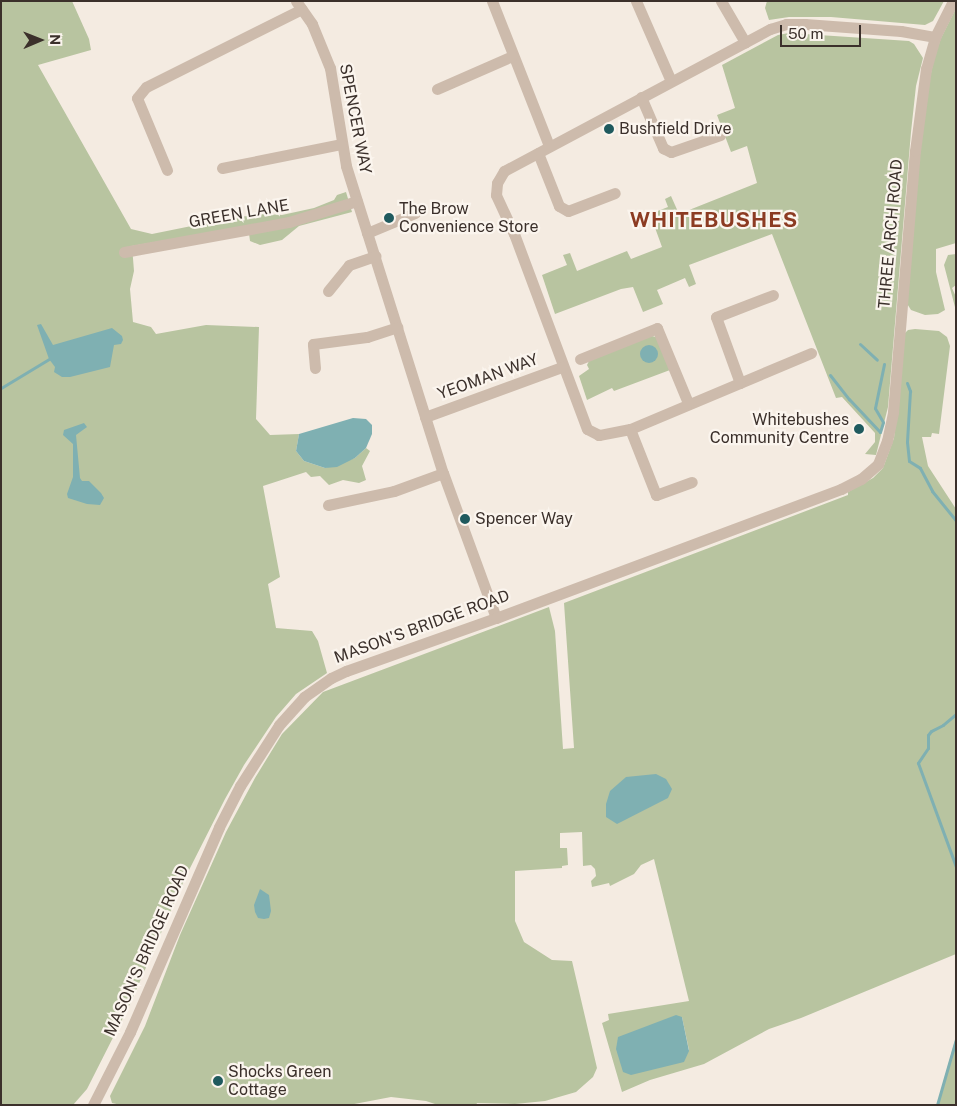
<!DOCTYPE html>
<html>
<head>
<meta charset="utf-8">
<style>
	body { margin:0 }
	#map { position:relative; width:957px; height:1106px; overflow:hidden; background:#f4ebe1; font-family:"Public Sans",sans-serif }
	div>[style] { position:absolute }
	.green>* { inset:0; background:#b8c4a0 }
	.water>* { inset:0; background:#7fb0b2 }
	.round { border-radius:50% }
	.stream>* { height:3px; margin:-1.5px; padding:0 1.5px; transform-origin:1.5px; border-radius:1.5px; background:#7fb0b2 }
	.minor>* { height:11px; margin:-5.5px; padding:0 5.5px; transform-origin:5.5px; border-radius:5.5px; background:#cdbbac }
	.dots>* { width:14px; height:14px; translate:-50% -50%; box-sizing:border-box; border:2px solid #fbf5ee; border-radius:50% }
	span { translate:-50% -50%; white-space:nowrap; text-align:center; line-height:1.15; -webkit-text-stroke:4.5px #fbf5ee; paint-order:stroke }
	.street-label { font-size:16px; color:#3b302b }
	.poi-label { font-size:16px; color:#3b302b }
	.left { translate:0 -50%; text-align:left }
	.right { translate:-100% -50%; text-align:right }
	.district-label { font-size:21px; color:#8c3b22; font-weight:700; letter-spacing:1px }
	.frame { position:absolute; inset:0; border:2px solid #3b302b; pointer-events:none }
	.north { position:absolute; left:15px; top:15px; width:50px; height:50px; -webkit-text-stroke:4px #fbf5ee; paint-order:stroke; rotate:89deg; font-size:14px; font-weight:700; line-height:20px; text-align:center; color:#3b302b }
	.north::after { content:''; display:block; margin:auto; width:18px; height:22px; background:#3b302b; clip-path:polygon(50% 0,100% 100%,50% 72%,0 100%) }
	.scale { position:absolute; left:780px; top:25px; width:81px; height:22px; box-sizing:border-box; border:2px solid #3b302b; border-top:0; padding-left:6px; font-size:15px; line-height:18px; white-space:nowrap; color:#3b302b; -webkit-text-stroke:4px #fbf5ee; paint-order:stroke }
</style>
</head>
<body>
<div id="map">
	<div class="green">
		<div style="clip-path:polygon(1px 1px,72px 1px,89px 39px,91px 50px,38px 65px,131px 229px,152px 234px,231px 218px,265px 214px,282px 215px,314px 208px,334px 200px,337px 195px,346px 192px,352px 212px,299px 226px,282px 240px,260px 245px,250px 241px,248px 226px,132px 246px,134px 271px,130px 289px,133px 322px,151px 327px,156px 334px,206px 325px,259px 327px,256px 419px,270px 435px,299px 434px,296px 451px,304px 461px,325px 468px,355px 458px,366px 448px,370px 451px,362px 466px,366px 480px,359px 483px,343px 480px,329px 485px,320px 476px,311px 477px,306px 472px,263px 486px,280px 577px,268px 584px,276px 628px,312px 631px,318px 641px,327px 673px,296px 694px,276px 717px,244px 765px,225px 799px,186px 876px,130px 1004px,87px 1089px,73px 1105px,1px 1105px)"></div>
		<div style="clip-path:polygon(767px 1px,944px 1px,933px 21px,925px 25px,831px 17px,789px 17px,769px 20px,765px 8px)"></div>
		<div style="clip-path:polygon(956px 8px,956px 243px,936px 249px,936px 272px,945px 310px,938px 314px,925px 315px,911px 310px,906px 302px,924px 108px,934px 58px,941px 38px)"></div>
		<div style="clip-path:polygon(789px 33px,909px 41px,914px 44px,923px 58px,916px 86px,911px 132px,888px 407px,876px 455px,865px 454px,875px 442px,875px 433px,842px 397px,836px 398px,772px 234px,689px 265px,696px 284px,689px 287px,685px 278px,657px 290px,663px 304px,643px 312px,633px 287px,621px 289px,555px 314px,542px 275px,567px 265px,563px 255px,570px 253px,577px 271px,627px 251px,631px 259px,662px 247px,650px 214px,668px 207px,665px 199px,671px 196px,679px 214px,757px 183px,747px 146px,731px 152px,717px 115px,735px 108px,722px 65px,778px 35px)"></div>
		<div style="clip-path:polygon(956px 254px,956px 285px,952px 288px,956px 297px,956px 311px,944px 265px,948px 255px)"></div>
		<div style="clip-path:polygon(evenodd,915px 329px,939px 331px,947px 337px,950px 346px,939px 434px,932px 433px,931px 437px,922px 437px,928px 466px,956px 509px,956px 954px,801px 1018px,769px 1029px,704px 1064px,650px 1080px,622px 1092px,602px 1023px,609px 1020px,608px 1014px,689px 1001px,654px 859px,641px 865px,634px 874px,610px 886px,609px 883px,592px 887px,591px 881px,596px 876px,595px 869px,591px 865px,583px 866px,582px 832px,560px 833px,560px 848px,567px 848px,568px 865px,562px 866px,562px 868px,515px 871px,515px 921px,524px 942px,552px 960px,572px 961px,597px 1068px,593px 1077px,576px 1092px,545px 1101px,515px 1104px,477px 1103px,476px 1105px,438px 1105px,426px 1101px,391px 1097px,349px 1105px,121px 1105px,112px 1103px,110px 1096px,145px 1026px,180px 935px,226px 832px,255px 778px,282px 734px,323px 692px,549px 607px,555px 631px,563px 749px,574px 748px,564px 603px,848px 495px,848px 492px,873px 478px,883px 468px,894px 438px,904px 334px,908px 330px,915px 329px,682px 1017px,689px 1050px,623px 1072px,682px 1017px)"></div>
		<div style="clip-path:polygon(652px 336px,656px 337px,670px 370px,614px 391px,612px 388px,587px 400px,579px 376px,589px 369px,587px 365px,590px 359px)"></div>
		<div style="clip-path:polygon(956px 1037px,956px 1105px,937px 1105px)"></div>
	</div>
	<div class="water">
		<div style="clip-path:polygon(41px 324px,53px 345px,112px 328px,122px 336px,123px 340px,121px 344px,114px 345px,110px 367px,70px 377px,62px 377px,54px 372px,55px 367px,49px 359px,37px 325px)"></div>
		<div class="round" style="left:640px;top:345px;width:18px;height:18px"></div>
		<div style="clip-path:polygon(353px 418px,366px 419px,372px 425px,372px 434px,366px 448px,355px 458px,337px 467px,325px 468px,304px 461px,296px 451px,299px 434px)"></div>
		<div style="clip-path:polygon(84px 423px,87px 427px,76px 435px,80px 478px,82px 481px,89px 481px,101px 493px,104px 498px,100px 505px,87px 504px,68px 498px,67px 494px,73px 477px,73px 444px,63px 435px,64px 430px)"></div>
		<div style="clip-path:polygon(656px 774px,666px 779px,672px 789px,668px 798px,617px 824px,606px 817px,606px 804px,610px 791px,626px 777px)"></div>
		<div style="clip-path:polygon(260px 889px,269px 895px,271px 911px,269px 918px,264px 919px,258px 918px,255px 912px,254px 905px)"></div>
		<div style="clip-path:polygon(676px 1015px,682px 1017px,689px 1051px,684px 1062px,631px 1075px,623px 1072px,616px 1049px,618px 1037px)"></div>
	</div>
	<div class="stream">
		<div style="left:860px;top:344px;width:23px;rotate:43deg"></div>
		<div style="left:830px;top:375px;width:31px;rotate:52deg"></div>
		<div style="left:849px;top:399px;width:45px;rotate:46.8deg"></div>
		<div style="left:880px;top:432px;width:10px;rotate:-73deg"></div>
		<div style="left:883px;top:422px;width:16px;rotate:-120deg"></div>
		<div style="left:875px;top:408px;width:45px;rotate:-78.4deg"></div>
		<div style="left:907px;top:383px;width:9px;rotate:69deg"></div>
		<div style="left:910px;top:391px;width:51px;rotate:93.4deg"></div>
		<div style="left:907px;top:442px;width:19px;rotate:84deg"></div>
		<div style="left:909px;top:461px;width:13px;rotate:32deg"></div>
		<div style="left:920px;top:468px;width:26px;rotate:62deg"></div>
		<div style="left:932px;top:491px;width:38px;rotate:51deg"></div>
		<div style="left:1px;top:388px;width:56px;rotate:-31.1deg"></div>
		<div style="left:956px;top:714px;width:17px;rotate:140deg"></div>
		<div style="left:943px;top:725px;width:13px;rotate:153deg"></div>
		<div style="left:931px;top:731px;width:5px;rotate:127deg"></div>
		<div style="left:928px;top:735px;width:13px;rotate:90deg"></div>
		<div style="left:928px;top:748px;width:18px;rotate:124deg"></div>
		<div style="left:918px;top:763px;width:111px;rotate:69.9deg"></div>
		<div style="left:937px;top:1105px;width:69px;rotate:-73.9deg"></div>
	</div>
	<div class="minor">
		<div style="left:296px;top:1px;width:28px;rotate:55deg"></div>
		<div style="left:312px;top:24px;width:48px;rotate:67.8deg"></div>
		<div style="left:330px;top:68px;width:99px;rotate:80.7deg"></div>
		<div style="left:346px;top:166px;width:322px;rotate:72.5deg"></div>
		<div style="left:443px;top:473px;width:154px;rotate:69.9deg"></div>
		<div style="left:492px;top:1px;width:156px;rotate:68.5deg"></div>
		<div style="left:636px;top:1px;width:87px;rotate:66.4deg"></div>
		<div style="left:721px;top:1px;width:48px;rotate:59.7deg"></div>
		<div style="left:437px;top:89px;width:82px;rotate:-23.7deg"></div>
		<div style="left:641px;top:97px;width:56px;rotate:66.7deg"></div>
		<div style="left:663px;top:148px;width:9px;rotate:27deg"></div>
		<div style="left:671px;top:152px;width:52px;rotate:-19.1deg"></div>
		<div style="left:538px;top:153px;width:57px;rotate:68.4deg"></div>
		<div style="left:559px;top:206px;width:10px;rotate:29deg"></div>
		<div style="left:568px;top:211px;width:50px;rotate:-21deg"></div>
		<div style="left:222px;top:168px;width:121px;rotate:-11.4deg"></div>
		<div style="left:167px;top:170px;width:78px;rotate:-112.6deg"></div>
		<div style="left:137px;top:98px;width:14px;rotate:-51deg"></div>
		<div style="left:146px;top:87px;width:174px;rotate:-26.6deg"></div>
		<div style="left:367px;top:233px;width:52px;rotate:-22.6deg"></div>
		<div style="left:124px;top:252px;width:168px;rotate:-10.3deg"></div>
		<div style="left:289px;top:222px;width:71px;rotate:-17.2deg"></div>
		<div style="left:328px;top:291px;width:33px;rotate:-51deg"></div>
		<div style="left:349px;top:265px;width:28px;rotate:-19deg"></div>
		<div style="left:811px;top:353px;width:196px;rotate:157.2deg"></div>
		<div style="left:630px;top:429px;width:32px;rotate:169deg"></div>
		<div style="left:599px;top:435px;width:13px;rotate:-153deg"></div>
		<div style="left:587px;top:429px;width:208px;rotate:-110.5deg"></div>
		<div style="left:514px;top:234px;width:43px;rotate:-114.8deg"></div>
		<div style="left:496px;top:195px;width:12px;rotate:-85deg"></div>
		<div style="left:497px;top:183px;width:14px;rotate:-60deg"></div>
		<div style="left:504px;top:171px;width:302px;rotate:-28.1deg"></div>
		<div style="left:770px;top:29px;width:17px;rotate:-17deg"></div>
		<div style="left:786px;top:24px;width:19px"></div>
		<div style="left:805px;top:24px;width:96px;rotate:4.2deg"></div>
		<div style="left:901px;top:31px;width:35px;rotate:10deg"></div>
		<div style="left:580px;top:359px;width:83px;rotate:-21.9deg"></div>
		<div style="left:657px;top:328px;width:81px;rotate:67.5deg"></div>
		<div style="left:315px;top:368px;width:24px;rotate:-95deg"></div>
		<div style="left:313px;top:344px;width:54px;rotate:-7.4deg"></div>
		<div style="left:367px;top:337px;width:32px;rotate:-18deg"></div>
		<div style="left:740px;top:383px;width:70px;rotate:-110deg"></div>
		<div style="left:716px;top:317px;width:61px;rotate:-21.1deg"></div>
		<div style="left:425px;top:417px;width:146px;rotate:-20.1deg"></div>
		<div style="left:630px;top:429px;width:71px;rotate:68.5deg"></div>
		<div style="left:656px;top:495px;width:38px;rotate:-20deg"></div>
		<div style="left:328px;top:505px;width:67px;rotate:-12deg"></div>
		<div style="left:394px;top:491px;width:52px;rotate:-20.2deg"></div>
		<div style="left:93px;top:1105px;width:82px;rotate:-63.1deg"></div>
		<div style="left:130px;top:1032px;width:223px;rotate:-66.5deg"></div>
		<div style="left:219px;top:827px;width:46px;rotate:-62.9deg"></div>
		<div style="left:240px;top:786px;width:72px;rotate:-57.4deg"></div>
		<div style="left:279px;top:725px;width:38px;rotate:-48deg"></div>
		<div style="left:304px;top:697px;width:33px;rotate:-35deg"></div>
		<div style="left:331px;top:678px;width:17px;rotate:-25deg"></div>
		<div style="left:346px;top:671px;width:159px;rotate:-19.5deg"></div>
		<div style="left:496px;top:618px;width:368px;rotate:-20.5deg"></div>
		<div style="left:841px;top:489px;width:22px;rotate:-27deg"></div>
		<div style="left:861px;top:479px;width:23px;rotate:-41deg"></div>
		<div style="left:878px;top:464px;width:25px;rotate:-69deg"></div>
		<div style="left:887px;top:441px;width:30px;rotate:-78deg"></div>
		<div style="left:893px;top:412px;width:262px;rotate:-85.2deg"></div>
		<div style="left:915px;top:151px;width:83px;rotate:-82.4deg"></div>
		<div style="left:926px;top:69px;width:33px;rotate:-74deg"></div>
		<div style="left:935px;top:37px;width:40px;rotate:-63.4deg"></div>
	</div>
	<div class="dots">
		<div style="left:609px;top:129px;background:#1f5a5e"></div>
		<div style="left:389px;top:218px;background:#1f5a5e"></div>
		<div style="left:859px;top:429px;background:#1f5a5e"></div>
		<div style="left:465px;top:519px;background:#1f5a5e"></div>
		<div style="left:218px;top:1081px;background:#1f5a5e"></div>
	</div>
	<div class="street-label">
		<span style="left:355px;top:119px;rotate:79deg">SPENCER WAY</span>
		<span style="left:239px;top:214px;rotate:-10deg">GREEN LANE</span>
		<span style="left:891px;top:234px;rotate:-85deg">THREE ARCH ROAD</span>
		<span style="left:488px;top:377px;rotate:-20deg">YEOMAN WAY</span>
		<span style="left:422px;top:627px;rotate:-20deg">MASON'S BRIDGE ROAD</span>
		<span style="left:147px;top:951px;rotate:-66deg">MASON'S BRIDGE ROAD</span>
	</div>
	<div class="poi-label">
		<span class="left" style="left:619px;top:129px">Bushfield Drive</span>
		<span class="left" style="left:399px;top:218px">The Brow<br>Convenience Store</span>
		<span class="right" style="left:849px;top:429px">Whitebushes<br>Community Centre</span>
		<span class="left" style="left:475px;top:519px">Spencer Way</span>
		<span class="left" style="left:228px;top:1081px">Shocks Green<br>Cottage</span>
	</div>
	<div class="district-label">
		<span style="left:714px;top:220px">WHITEBUSHES</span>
	</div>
	<div class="frame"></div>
	<div class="north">N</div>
	<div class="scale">50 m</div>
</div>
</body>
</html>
